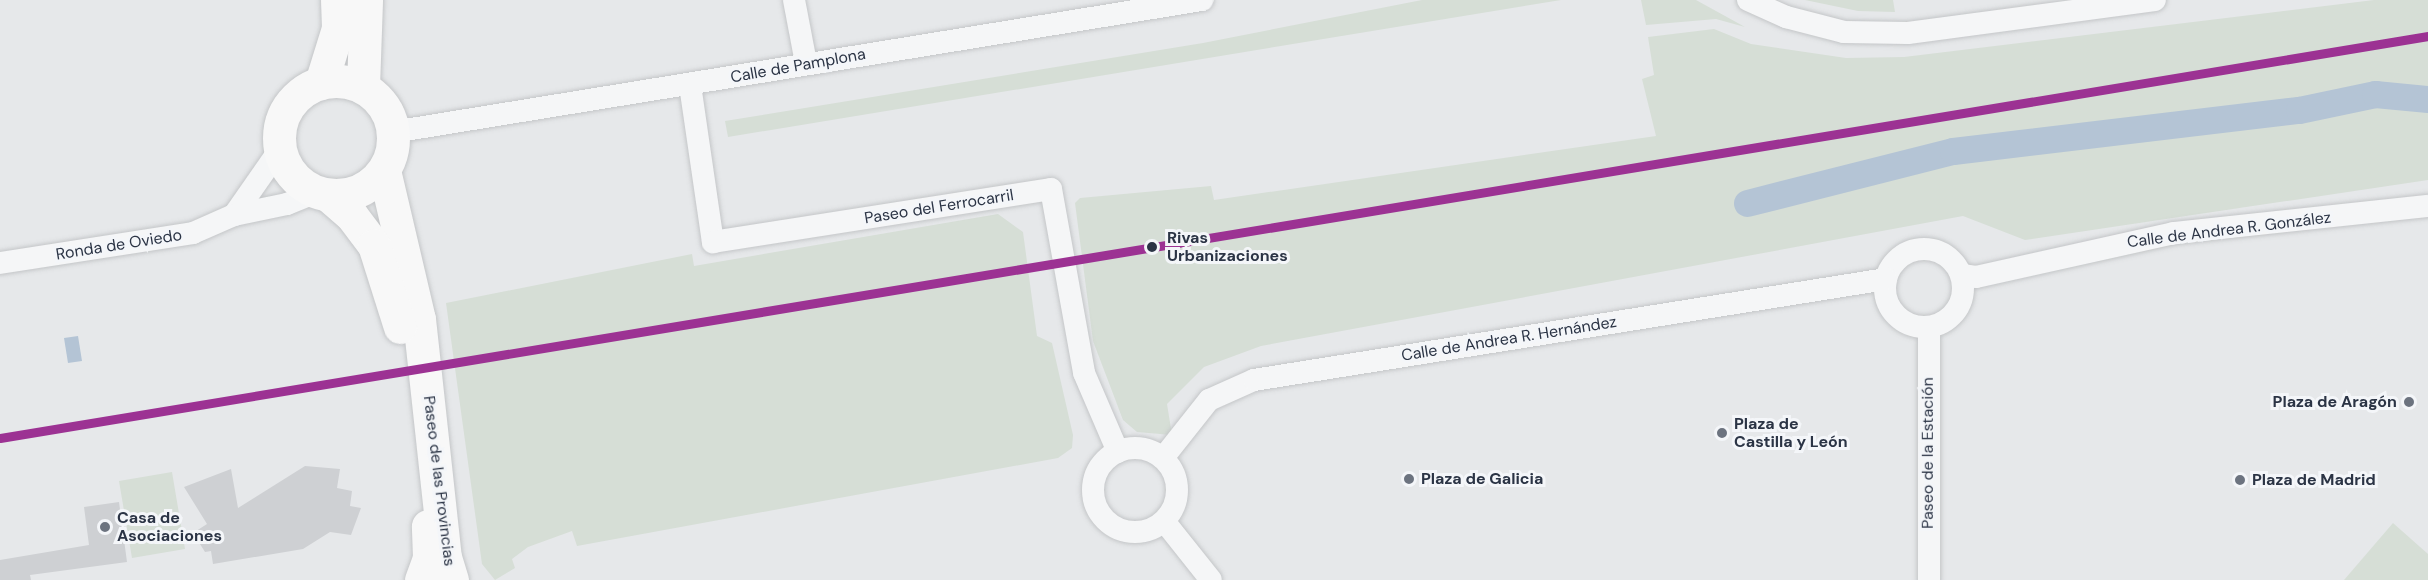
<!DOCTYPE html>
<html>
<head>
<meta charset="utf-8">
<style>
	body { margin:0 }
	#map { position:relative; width:2428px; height:580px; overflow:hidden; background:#e6e8ea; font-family:"DM Sans",sans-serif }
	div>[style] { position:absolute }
	.green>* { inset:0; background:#d6ded6 }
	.water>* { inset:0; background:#b4c4d5 }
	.canal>* { height:27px; margin:-13.5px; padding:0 13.5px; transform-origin:13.5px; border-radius:13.5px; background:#b4c4d5 }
	.building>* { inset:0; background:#ced0d3 }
	.roads { filter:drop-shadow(0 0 2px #c4c6c8) drop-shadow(0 0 2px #c4c6c8) }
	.street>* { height:22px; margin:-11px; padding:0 11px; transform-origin:11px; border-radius:11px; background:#f5f6f7 }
	.street>.ring { margin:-11px; padding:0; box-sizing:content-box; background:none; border:22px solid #f5f6f7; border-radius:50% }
	.secondary>* { height:33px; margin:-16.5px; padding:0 16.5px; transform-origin:16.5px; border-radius:16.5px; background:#f8f8f8 }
	.secondary>.ring { margin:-16.5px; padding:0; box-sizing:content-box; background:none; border:33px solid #f8f8f8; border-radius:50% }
	.metro-1>* { height:9px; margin:-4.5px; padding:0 4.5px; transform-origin:4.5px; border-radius:4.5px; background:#9c3293 }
	.dots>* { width:16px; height:16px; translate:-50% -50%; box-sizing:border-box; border:3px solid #f4f6f9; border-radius:50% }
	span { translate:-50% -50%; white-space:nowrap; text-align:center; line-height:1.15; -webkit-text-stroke:6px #f4f6f9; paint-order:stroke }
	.street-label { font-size:16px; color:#2b3445 }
	.stop-label { font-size:16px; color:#2b3445; font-weight:700 }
	.left { translate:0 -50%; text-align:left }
	.poi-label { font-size:16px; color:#2b3445; font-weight:700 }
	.right { translate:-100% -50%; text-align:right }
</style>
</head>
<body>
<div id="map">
	<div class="green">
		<div style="clip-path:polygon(1422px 0,1561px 0,728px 137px,725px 121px,1203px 43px)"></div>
		<div style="clip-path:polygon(1641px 0,1696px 0,1745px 27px,1716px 19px,1646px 25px)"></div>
		<div style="clip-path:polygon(1805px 0,1893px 0,1895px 12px,1858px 11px)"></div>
		<div style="clip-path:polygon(2374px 0,2428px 0,2428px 180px,2025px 240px,1963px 216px,1261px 346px,1204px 367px,1167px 404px,1172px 435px,1137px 432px,1123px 420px,1093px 341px,1075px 203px,1080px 198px,1211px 186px,1214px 200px,1656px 136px,1642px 79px,1654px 75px,1648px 37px,1714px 29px,1751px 44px,1846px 58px,1904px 57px)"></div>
		<div style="clip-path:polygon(998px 214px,1023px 232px,1037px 336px,1052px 343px,1073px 435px,1072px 448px,1058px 458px,577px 546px,572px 531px,528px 547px,512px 559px,515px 568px,495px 580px,482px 564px,446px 303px,692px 254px,694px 266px)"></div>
		<div style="clip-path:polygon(172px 472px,185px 549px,132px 558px,119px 481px)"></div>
		<div style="clip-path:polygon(2393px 523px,2428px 554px,2428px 580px,2344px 580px)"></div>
	</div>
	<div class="water">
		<div style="clip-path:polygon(78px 336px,82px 361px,68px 363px,64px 338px)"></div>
	</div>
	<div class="canal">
		<div style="left:1747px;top:203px;width:212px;rotate:-14.2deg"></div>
		<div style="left:1953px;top:151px;width:348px;rotate:-6.8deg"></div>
		<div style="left:2299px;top:110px;width:78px;rotate:-11.9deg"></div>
		<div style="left:2375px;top:94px;width:53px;rotate:5.4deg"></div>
	</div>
	<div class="building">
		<div style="clip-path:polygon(305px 466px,340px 469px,337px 488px,352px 491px,350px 506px,361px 508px,351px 535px,330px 532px,303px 549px,213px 564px,211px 551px,205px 552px,193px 533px,207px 524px,184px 487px,231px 469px,238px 508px)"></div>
		<div style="clip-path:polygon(119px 502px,127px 562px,30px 575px,31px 580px,0 580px,0 560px,89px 545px,84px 507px)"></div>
	</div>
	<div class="roads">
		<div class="street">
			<div style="left:794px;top:0;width:64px;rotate:79.2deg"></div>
			<div style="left:1748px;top:0;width:42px;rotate:24.1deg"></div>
			<div style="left:1786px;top:17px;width:60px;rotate:14.5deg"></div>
			<div style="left:1844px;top:32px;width:64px;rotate:0.9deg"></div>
			<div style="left:1908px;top:33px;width:249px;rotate:-7.6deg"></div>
			<div style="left:690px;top:85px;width:159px;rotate:81.7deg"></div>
			<div style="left:713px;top:242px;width:342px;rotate:-8.9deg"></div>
			<div style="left:1051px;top:189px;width:187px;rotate:79.8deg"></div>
			<div style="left:1084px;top:373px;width:86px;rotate:66.7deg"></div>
			<div style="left:393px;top:132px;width:820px;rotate:-9.27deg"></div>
			<div style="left:234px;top:215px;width:80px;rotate:-55.1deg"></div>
			<div class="ring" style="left:1885px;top:249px;width:56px;height:56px"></div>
			<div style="left:0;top:263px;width:195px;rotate:-8.8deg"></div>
			<div style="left:193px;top:233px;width:45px;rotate:-23.7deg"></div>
			<div style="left:234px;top:215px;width:54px;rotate:-11.7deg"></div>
			<div style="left:287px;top:204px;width:35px;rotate:-22deg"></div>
			<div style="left:1962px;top:275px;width:14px;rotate:8deg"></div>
			<div style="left:1976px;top:277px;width:203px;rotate:-12.5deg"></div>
			<div style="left:2174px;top:233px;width:255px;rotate:-6.1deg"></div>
			<div class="ring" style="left:1093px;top:448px;width:62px;height:62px"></div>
			<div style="left:1163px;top:458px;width:74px;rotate:-51.6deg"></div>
			<div style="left:1209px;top:400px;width:49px;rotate:-24deg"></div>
			<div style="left:1254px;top:380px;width:640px;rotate:-9.08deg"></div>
			<div style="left:1164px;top:521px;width:75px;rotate:51.5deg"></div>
			<div style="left:1929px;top:580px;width:253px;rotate:-90deg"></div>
		</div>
		<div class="secondary">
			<div class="ring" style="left:279px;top:81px;width:81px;height:81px"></div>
			<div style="left:321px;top:83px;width:58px;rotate:-72.8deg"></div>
			<div style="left:338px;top:28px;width:28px;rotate:-92deg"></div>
			<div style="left:363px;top:87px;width:87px;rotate:-88deg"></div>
			<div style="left:384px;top:170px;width:153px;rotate:76.8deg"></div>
			<div style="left:419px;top:319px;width:239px;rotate:83.8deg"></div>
			<div style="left:445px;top:557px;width:24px;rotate:73deg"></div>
			<div style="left:328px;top:195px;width:32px;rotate:41deg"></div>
			<div style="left:352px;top:216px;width:36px;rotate:53deg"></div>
			<div style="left:374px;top:245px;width:86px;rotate:72.4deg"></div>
			<div style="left:421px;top:580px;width:23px;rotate:-70deg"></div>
			<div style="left:429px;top:558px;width:32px;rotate:-92deg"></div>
		</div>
	</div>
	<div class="metro-1">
		<div style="left:0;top:438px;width:2461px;rotate:-9.4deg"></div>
	</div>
	<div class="dots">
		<div style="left:1152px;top:247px;background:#2b3445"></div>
		<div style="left:2409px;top:402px;background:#6c737f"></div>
		<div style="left:1722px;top:433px;background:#6c737f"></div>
		<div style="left:1409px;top:479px;background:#6c737f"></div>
		<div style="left:2240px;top:480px;background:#6c737f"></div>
		<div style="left:105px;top:527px;background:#6c737f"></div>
	</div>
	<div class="street-label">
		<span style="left:798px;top:66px;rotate:-10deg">Calle de Pamplona</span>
		<span style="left:939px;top:207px;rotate:-9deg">Paseo del Ferrocarril</span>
		<span style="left:2229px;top:230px;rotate:-7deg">Calle de Andrea R. González</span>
		<span style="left:119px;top:245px;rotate:-9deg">Ronda de Oviedo</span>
		<span style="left:1509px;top:339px;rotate:-9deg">Calle de Andrea R. Hernández</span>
		<span style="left:1928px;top:453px;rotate:-90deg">Paseo de la Estación</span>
		<span style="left:439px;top:481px;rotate:83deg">Paseo de las Provincias</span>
	</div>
	<div class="stop-label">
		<span class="left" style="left:1167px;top:247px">Rivas<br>Urbanizaciones</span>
	</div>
	<div class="poi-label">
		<span class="right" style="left:2397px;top:402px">Plaza de Aragón</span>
		<span class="left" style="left:1734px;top:433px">Plaza de<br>Castilla y León</span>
		<span class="left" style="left:1421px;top:479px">Plaza de Galicia</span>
		<span class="left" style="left:2252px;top:480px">Plaza de Madrid</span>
		<span class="left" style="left:117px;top:527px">Casa de<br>Asociaciones</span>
	</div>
</div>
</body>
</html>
